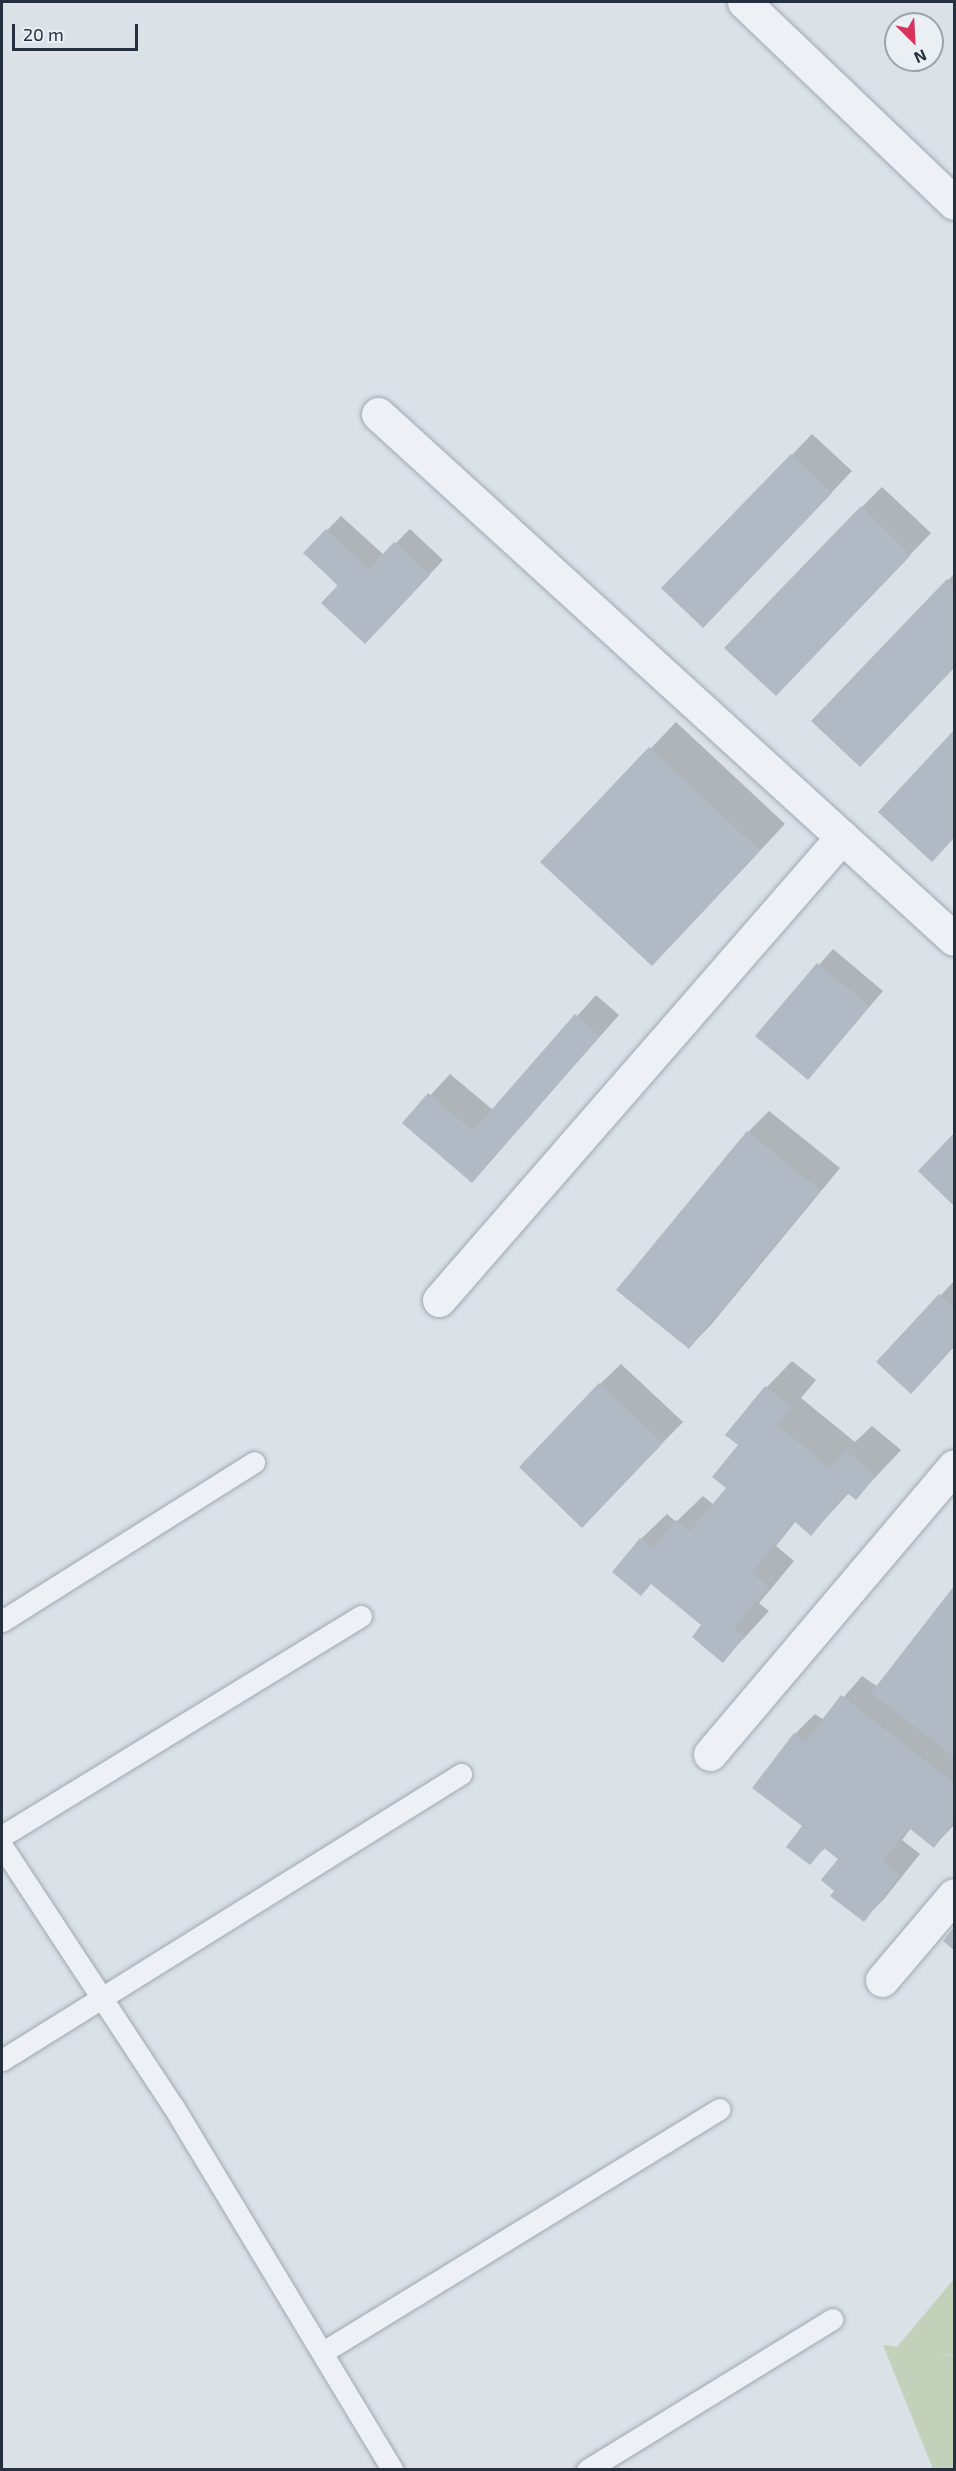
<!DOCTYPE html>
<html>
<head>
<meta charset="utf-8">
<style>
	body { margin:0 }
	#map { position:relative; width:956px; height:2471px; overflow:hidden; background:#dae1e7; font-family:"Exo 2",sans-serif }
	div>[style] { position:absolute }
	.green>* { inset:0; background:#c3d1bb }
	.shadow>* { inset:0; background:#0003 }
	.building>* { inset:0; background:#b1bac4 }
	.roads { filter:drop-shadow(0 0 2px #a0a8b1) drop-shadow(0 0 2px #a0a8b1) }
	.service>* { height:21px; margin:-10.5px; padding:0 10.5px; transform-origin:10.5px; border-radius:10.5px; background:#edf1f5 }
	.minor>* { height:33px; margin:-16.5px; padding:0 16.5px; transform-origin:16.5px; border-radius:16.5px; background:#edf1f5 }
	span { translate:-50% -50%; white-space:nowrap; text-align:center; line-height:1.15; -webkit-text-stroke:4.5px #eaeff4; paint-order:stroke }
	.frame { position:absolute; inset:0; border:3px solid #24303d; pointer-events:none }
	.north { position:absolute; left:884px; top:12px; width:60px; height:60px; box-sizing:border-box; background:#eaeff4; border:2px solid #9ba3ab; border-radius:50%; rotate:156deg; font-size:16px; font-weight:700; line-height:24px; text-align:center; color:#24303d }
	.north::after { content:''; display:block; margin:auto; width:21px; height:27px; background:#d9325d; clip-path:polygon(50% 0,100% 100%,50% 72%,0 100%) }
	.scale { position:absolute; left:12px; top:24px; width:126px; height:27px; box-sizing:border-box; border:3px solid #24303d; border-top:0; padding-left:8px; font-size:18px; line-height:21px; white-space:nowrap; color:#24303d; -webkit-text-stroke:4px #eaeff4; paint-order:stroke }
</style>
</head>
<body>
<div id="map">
	<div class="green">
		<div style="clip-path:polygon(954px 2279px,954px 2355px,937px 2353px,954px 2356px,954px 2469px,933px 2469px,883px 2345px,897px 2347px)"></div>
	</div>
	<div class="shadow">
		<div style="clip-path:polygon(812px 434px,852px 471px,724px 605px,664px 588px)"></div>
		<div style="clip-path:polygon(882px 487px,931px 533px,796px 673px,862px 507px)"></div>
		<div style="clip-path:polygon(341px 516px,384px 555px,410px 529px,443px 560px,380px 628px,305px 553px)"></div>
		<div style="clip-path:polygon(954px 574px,954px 667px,880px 744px,813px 721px)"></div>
		<div style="clip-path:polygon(676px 722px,785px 824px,677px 939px,542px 862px)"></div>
		<div style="clip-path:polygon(954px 732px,954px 837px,932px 860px,880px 812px)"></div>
		<div style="clip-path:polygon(833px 949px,883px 991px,808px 1078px,757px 1036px)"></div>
		<div style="clip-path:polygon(596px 995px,619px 1015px,472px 1181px,405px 1123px,450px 1074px,493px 1110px)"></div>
		<div style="clip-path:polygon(769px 1111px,840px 1168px,710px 1326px,689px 1347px,618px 1289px,748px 1132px)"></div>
		<div style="clip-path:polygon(954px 1135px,954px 1204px,920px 1171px)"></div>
		<div style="clip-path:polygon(954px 1281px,954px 1346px,925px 1378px,879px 1362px)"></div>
		<div style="clip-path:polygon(792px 1361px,816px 1380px,801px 1398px,855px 1442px,872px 1426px,901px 1450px,856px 1498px,849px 1493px,811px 1534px,796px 1521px,776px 1546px,794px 1561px,759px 1603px,769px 1611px,723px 1661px,704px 1624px,641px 1539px,667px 1514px,676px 1522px,703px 1496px,714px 1505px,728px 1488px,740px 1445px,727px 1435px,767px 1387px)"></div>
		<div style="clip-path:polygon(621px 1364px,683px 1422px,602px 1505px,600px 1384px)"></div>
		<div style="clip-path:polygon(954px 1589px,954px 1825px,934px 1846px,911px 1828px,902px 1840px,920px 1854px,884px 1899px,863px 1920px,837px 1890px,840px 1858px,826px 1847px,810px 1863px,795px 1734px,815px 1714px,824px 1720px,862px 1676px,878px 1687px)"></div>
	</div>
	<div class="building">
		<div style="clip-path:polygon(791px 454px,832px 493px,703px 628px,661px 588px)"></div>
		<div style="clip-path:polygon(861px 506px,911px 555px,776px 696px,724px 648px)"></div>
		<div style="clip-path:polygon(326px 529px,369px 569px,394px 542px,430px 575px,365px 644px,321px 603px,338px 585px,303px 553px)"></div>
		<div style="clip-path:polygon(947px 579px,954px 587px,954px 668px,860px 767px,811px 721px)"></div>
		<div style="clip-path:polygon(954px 730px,954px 838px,932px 862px,878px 812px)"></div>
		<div style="clip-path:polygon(649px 747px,760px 851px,652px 966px,540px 862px)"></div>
		<div style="clip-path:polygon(817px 963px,870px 1006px,808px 1080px,755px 1036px)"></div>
		<div style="clip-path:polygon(575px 1014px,600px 1036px,472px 1183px,402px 1123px,428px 1093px,473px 1131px)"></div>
		<div style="clip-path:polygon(747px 1131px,820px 1190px,689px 1349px,616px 1290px)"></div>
		<div style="clip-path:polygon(954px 1133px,954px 1206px,918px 1171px)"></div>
		<div style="clip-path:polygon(939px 1294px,954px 1308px,954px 1347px,911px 1394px,876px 1362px)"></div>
		<div style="clip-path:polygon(599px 1383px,663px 1443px,582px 1528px,519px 1467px)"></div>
		<div style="clip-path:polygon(765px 1386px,792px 1407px,777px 1425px,830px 1468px,845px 1450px,876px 1476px,856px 1500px,847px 1493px,811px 1536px,794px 1521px,752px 1573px,769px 1587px,734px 1629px,744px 1637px,723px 1663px,692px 1637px,701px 1625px,651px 1584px,641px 1596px,612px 1572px,640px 1538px,652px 1548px,676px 1520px,690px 1531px,726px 1488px,712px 1477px,738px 1445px,725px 1435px)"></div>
		<div style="clip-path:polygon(954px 1586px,954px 1757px,871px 1693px)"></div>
		<div style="clip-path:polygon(841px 1695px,954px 1783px,954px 1821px,934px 1848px,909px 1828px,883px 1861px,900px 1875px,864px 1922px,830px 1896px,834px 1891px,821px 1880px,838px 1859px,824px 1848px,810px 1865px,786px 1847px,802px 1826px,752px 1788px,794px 1733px,805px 1742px)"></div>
		<div style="clip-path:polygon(954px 1927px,954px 1950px,943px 1941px)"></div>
	</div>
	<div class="roads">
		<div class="service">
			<div style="left:2px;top:1621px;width:298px;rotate:-32.2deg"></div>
			<div style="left:2px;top:1836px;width:421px;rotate:-31.5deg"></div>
			<div style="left:2px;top:1846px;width:311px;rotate:56.7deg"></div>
			<div style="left:173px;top:2106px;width:425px;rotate:58.9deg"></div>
			<div style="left:2px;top:2060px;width:541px;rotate:-31.93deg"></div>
			<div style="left:323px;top:2352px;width:465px;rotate:-31.5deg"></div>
			<div style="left:587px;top:2470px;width:288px;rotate:-31.6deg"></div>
		</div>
		<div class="minor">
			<div style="left:744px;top:2px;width:291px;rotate:43.7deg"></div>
			<div style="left:378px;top:414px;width:779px;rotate:42.35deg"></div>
			<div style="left:439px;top:1300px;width:614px;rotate:-48.96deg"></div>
			<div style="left:710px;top:1754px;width:377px;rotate:-49.7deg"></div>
			<div style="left:882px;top:1980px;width:111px;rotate:-49.7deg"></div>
		</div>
	</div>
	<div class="frame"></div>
	<div class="north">N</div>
	<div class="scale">20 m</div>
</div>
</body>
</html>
